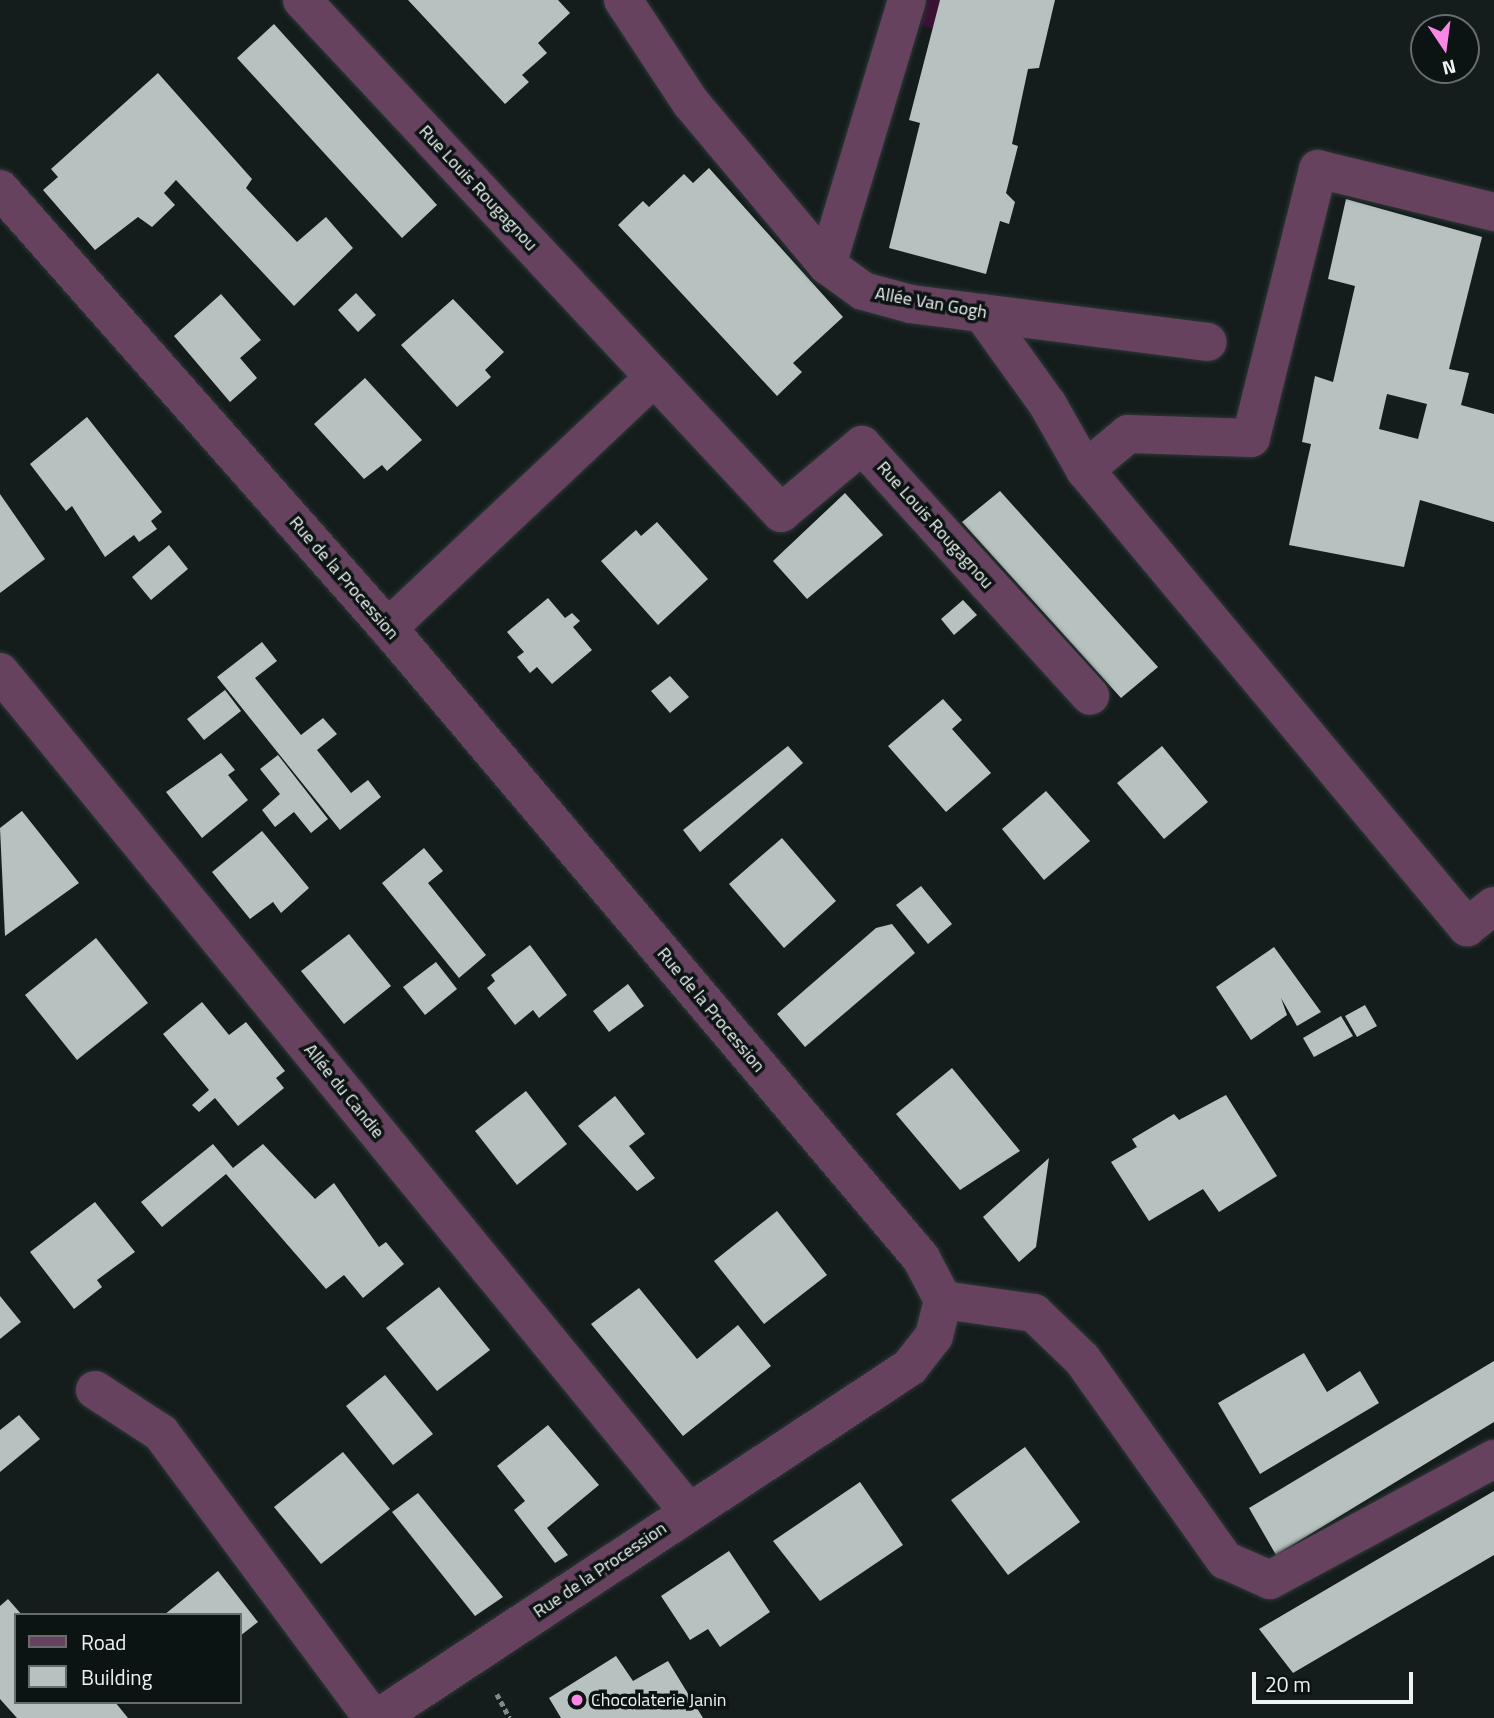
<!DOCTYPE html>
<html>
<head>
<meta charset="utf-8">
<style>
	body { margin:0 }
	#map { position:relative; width:1494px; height:1718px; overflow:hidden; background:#141d1c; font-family:"Titillium Web",sans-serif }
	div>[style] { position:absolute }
	.green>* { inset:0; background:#3b1135 }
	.building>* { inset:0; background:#b7c2c0 }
	.path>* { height:4.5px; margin-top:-2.25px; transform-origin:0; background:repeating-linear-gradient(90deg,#818988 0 5px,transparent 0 8.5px) }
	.roads { filter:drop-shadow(0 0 2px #2e3736) drop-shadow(0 0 2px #2e3736) }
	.minor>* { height:38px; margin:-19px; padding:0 19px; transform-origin:19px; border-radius:19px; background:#66425f }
	.dots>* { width:19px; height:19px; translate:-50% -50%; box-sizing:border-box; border:4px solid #0c1413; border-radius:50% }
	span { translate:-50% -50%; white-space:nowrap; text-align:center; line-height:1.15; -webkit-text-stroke:7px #0c1413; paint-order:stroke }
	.street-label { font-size:18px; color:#edf3f2 }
	.poi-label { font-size:18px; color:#edf3f2 }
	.left { translate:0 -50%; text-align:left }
	.legend { position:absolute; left:14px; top:1613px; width:228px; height:91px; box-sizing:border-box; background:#0c1413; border:2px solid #666d6c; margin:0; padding:9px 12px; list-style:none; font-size:21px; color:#edf3f2 }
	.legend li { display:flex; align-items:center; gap:14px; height:35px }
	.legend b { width:35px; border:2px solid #666d6c }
	.north { position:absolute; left:1410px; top:14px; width:70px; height:70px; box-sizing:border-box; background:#0c1413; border:2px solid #666d6c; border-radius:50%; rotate:167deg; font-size:19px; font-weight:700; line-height:28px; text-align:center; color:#edf3f2 }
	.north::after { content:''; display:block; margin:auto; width:24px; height:32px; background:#fa87e6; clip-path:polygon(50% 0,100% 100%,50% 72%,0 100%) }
	.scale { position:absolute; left:1252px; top:1672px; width:161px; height:32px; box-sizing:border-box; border:4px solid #edf3f2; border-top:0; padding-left:9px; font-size:21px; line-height:24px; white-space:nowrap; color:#edf3f2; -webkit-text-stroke:5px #0c1413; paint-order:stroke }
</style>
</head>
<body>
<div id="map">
	<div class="green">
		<div style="clip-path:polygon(928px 0,940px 0,933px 28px,921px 26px)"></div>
	</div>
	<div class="building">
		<div style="clip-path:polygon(408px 0,558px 0,570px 13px,538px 43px,547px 53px,522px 75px,529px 82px,505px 104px)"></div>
		<div style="clip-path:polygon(940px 0,1055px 0,1039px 68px,1028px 69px,1012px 144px,1018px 146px,1006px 193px,1015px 202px,1009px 224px,1000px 221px,986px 274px,889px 248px,920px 123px,909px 120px)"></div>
		<div style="clip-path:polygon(274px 24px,437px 205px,402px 238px,237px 58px)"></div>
		<div style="clip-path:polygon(158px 73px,252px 179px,246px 188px,297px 242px,326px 217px,353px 248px,294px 306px,176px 180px,164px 193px,175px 205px,152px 227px,138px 217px,95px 250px,43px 190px,58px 177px,51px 169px)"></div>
		<div style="clip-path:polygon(709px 168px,843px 317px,793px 363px,802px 372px,777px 396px,618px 225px,643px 201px,649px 207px,684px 174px,693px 183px)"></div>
		<div style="clip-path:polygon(evenodd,1346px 199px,1482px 237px,1449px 369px,1469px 373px,1461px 405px,1494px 414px,1494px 522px,1420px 500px,1404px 567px,1289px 545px,1311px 444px,1302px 442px,1315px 376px,1333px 382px,1355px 286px,1328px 279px,1346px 199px,1387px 394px,1427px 404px,1418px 439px,1379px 429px,1387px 394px)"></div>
		<div style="clip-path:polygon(356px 293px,376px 315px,358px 332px,338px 310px)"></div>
		<div style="clip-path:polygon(221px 294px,261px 340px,240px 358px,257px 378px,230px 402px,174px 336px)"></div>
		<div style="clip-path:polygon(453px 299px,504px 352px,485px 370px,491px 377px,457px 407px,401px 345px)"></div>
		<div style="clip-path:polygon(365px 378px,422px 440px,387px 471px,382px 465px,364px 479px,314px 424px)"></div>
		<div style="clip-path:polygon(87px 417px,162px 512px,151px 521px,157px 529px,139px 542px,134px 535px,105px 557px,72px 506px,66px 511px,30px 464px)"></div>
		<div style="clip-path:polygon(1000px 491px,1158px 667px,1121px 698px,962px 522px)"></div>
		<div style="clip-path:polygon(845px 493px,883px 535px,807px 599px,773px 561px)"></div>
		<div style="clip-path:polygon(0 494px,45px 559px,0 593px)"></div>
		<div style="clip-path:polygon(657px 522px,708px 579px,658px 625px,601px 561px,636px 530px,641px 536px)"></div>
		<div style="clip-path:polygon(169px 545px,188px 569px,151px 600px,132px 577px)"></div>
		<div style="clip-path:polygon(548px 598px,565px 618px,572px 613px,580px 621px,573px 627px,592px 650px,552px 684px,537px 667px,530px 673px,517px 657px,524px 652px,507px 632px)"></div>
		<div style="clip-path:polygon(963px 600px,977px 615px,954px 635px,941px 619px)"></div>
		<div style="clip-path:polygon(262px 642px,277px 661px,255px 678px,301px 735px,323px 718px,337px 734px,317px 750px,351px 793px,368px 780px,381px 797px,340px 830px,217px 677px)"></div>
		<div style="clip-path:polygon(670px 676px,689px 697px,670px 713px,651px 691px)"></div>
		<div style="clip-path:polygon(225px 690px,241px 711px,204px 740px,187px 719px)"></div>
		<div style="clip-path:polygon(943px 699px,962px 720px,952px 729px,991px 773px,946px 812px,888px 746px)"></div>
		<div style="clip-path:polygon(788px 746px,803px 763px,700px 852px,683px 830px)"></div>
		<div style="clip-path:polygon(1162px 746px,1208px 802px,1164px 839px,1117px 783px)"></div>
		<div style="clip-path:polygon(221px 753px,235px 770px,228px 775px,248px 800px,202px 838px,166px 792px)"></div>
		<div style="clip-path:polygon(278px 755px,328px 819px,311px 833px,294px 812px,275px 827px,262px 810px,280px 794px,260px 769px)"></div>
		<div style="clip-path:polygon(1046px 791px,1090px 841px,1044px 880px,1002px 829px)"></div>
		<div style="clip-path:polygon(22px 811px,79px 883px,5px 936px,0 828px)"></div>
		<div style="clip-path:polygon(262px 831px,309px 888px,281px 913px,273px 902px,250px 919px,212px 872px)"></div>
		<div style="clip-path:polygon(782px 838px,836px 901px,784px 948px,729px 884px)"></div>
		<div style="clip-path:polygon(424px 848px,443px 871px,428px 883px,486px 955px,459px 978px,382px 883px)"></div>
		<div style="clip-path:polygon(921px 886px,952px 924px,928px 944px,896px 905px)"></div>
		<div style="clip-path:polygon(892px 924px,915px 953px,805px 1047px,777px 1014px,876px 928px)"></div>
		<div style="clip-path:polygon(349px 934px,391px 986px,344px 1024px,301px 971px)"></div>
		<div style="clip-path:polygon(96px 938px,148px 1003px,77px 1060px,25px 995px)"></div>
		<div style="clip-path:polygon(530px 945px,567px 995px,539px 1018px,533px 1010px,515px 1025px,487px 988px,495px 981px,491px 975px)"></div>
		<div style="clip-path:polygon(1274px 947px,1321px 1012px,1297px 1026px,1281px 998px,1287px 1015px,1251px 1040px,1216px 987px)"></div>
		<div style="clip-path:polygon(436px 962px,457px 989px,425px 1015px,403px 987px)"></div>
		<div style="clip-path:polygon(628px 984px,644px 1006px,609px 1032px,593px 1011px)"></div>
		<div style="clip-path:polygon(202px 1002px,229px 1035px,246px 1022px,285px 1071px,276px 1078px,284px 1088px,238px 1126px,215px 1098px,199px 1112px,192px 1105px,209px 1090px,163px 1034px)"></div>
		<div style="clip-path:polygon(1365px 1005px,1377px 1026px,1357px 1037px,1345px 1016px)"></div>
		<div style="clip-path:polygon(1341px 1016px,1353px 1036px,1314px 1057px,1303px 1038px)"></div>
		<div style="clip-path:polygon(952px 1068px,1020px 1151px,960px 1190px,896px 1114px)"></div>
		<div style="clip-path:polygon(526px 1091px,567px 1144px,517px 1185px,475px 1131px)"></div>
		<div style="clip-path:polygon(1226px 1095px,1277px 1176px,1219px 1212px,1203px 1189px,1149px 1221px,1111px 1162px,1137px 1147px,1132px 1139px,1174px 1114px,1179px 1120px)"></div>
		<div style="clip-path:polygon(615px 1096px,645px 1134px,629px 1146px,655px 1178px,637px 1191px,578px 1126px)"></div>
		<div style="clip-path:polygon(213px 1144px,233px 1168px,263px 1144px,315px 1199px,334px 1183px,379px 1247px,386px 1242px,404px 1264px,363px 1298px,344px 1275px,326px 1289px,226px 1174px,162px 1227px,141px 1202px)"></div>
		<div style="clip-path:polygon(1049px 1158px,1036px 1247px,1019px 1262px,983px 1217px)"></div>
		<div style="clip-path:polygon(95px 1202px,135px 1252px,97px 1280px,102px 1287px,74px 1309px,30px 1252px)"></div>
		<div style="clip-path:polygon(777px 1211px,827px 1275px,764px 1324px,714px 1261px)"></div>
		<div style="clip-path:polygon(439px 1287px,490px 1350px,437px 1391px,386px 1328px)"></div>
		<div style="clip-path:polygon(639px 1288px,697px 1359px,738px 1325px,771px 1366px,683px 1436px,591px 1324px)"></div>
		<div style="clip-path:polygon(0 1296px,21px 1322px,0 1339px)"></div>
		<div style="clip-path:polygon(1304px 1353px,1327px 1392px,1360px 1371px,1379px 1403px,1260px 1474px,1218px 1403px)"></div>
		<div style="clip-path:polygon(1494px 1361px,1494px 1422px,1276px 1555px,1249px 1508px)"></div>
		<div style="clip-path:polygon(385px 1375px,433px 1434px,393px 1465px,346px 1406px)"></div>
		<div style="clip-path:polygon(19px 1415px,40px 1439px,0 1472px,0 1430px)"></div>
		<div style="clip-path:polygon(548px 1425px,599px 1485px,547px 1528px,568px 1555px,555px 1563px,514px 1510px,525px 1501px,497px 1466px)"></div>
		<div style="clip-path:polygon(1025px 1447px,1080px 1522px,1008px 1575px,951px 1500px)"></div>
		<div style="clip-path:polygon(343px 1452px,390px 1509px,321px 1564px,274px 1507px)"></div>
		<div style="clip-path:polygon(860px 1482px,903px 1545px,820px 1601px,773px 1541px)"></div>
		<div style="clip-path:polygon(1494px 1491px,1494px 1555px,1293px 1673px,1259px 1629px)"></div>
		<div style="clip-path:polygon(418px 1493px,503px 1597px,475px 1616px,392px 1512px)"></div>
		<div style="clip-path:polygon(729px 1551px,770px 1612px,720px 1647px,708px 1629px,690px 1640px,661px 1596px)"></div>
		<div style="clip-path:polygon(218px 1571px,258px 1622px,240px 1636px,240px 1615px,164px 1615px)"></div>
		<div style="clip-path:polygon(8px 1599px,22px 1615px,16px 1615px,16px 1702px,115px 1702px,128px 1718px,17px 1718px,0 1699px,0 1606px)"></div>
		<div style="clip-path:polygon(616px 1656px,633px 1681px,668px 1661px,703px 1718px,561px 1718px,549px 1698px)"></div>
	</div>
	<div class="path">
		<div style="left:497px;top:1694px;width:27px;rotate:62deg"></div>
	</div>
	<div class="roads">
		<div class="minor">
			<div style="left:302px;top:0;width:702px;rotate:46.96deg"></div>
			<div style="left:781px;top:513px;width:106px;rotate:-40deg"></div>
			<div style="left:862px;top:445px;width:339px;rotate:47.7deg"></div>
			<div style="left:623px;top:0;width:123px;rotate:56.6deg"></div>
			<div style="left:691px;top:103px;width:212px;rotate:50deg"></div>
			<div style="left:827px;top:265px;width:44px;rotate:35.8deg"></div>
			<div style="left:863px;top:291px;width:50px;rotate:15.2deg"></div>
			<div style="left:911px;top:304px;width:299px;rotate:7.3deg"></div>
			<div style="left:0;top:189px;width:586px;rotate:48.53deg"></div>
			<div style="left:388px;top:628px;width:825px;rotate:49.77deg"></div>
			<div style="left:921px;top:1258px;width:47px;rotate:62.4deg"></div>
			<div style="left:943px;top:1300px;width:37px;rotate:104deg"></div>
			<div style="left:934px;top:1336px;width:39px;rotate:128deg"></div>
			<div style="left:910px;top:1367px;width:637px;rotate:146.58deg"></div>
			<div style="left:1494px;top:212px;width:181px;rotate:-166.3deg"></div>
			<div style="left:1318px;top:169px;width:277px;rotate:104deg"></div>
			<div style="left:1251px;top:438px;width:123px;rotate:-178.1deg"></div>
			<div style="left:1128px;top:434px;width:56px;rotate:140.1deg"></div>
			<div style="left:1085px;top:470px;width:596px;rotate:50.11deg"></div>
			<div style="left:1467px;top:927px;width:34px;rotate:-38deg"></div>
			<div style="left:827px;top:265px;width:277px;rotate:-73.2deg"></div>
			<div style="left:982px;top:313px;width:113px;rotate:54.3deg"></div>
			<div style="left:1048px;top:405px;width:75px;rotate:60.4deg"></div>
			<div style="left:388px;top:628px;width:366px;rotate:-43.3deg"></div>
			<div style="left:0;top:672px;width:1085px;rotate:50.65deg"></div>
			<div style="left:943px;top:1300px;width:92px;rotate:8.1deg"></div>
			<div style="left:1034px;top:1313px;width:66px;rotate:43.8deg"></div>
			<div style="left:1082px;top:1359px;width:247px;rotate:54.6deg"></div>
			<div style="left:1225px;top:1560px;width:49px;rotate:24deg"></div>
			<div style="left:1270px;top:1580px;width:255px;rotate:-28.4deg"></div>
			<div style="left:95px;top:1390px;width:79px;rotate:33.1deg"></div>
			<div style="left:161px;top:1433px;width:355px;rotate:53.4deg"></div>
		</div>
	</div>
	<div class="dots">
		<div style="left:577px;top:1700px;background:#fa87e6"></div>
	</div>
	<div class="street-label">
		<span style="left:478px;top:188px;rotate:47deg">Rue Louis Rougagnou</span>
		<span style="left:931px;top:303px;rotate:10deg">Allée Van Gogh</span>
		<span style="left:935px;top:525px;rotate:48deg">Rue Louis Rougagnou</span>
		<span style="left:344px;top:578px;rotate:49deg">Rue de la Procession</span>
		<span style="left:711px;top:1010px;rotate:50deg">Rue de la Procession</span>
		<span style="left:344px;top:1091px;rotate:51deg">Allée du Candie</span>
		<span style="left:600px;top:1570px;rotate:-34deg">Rue de la Procession</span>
	</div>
	<div class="poi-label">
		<span class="left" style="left:591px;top:1700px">Chocolaterie Janin</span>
	</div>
	<ul class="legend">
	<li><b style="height:9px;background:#66425f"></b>Road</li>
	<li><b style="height:19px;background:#b7c2c0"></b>Building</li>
	</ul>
	<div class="north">N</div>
	<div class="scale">20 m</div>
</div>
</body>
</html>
